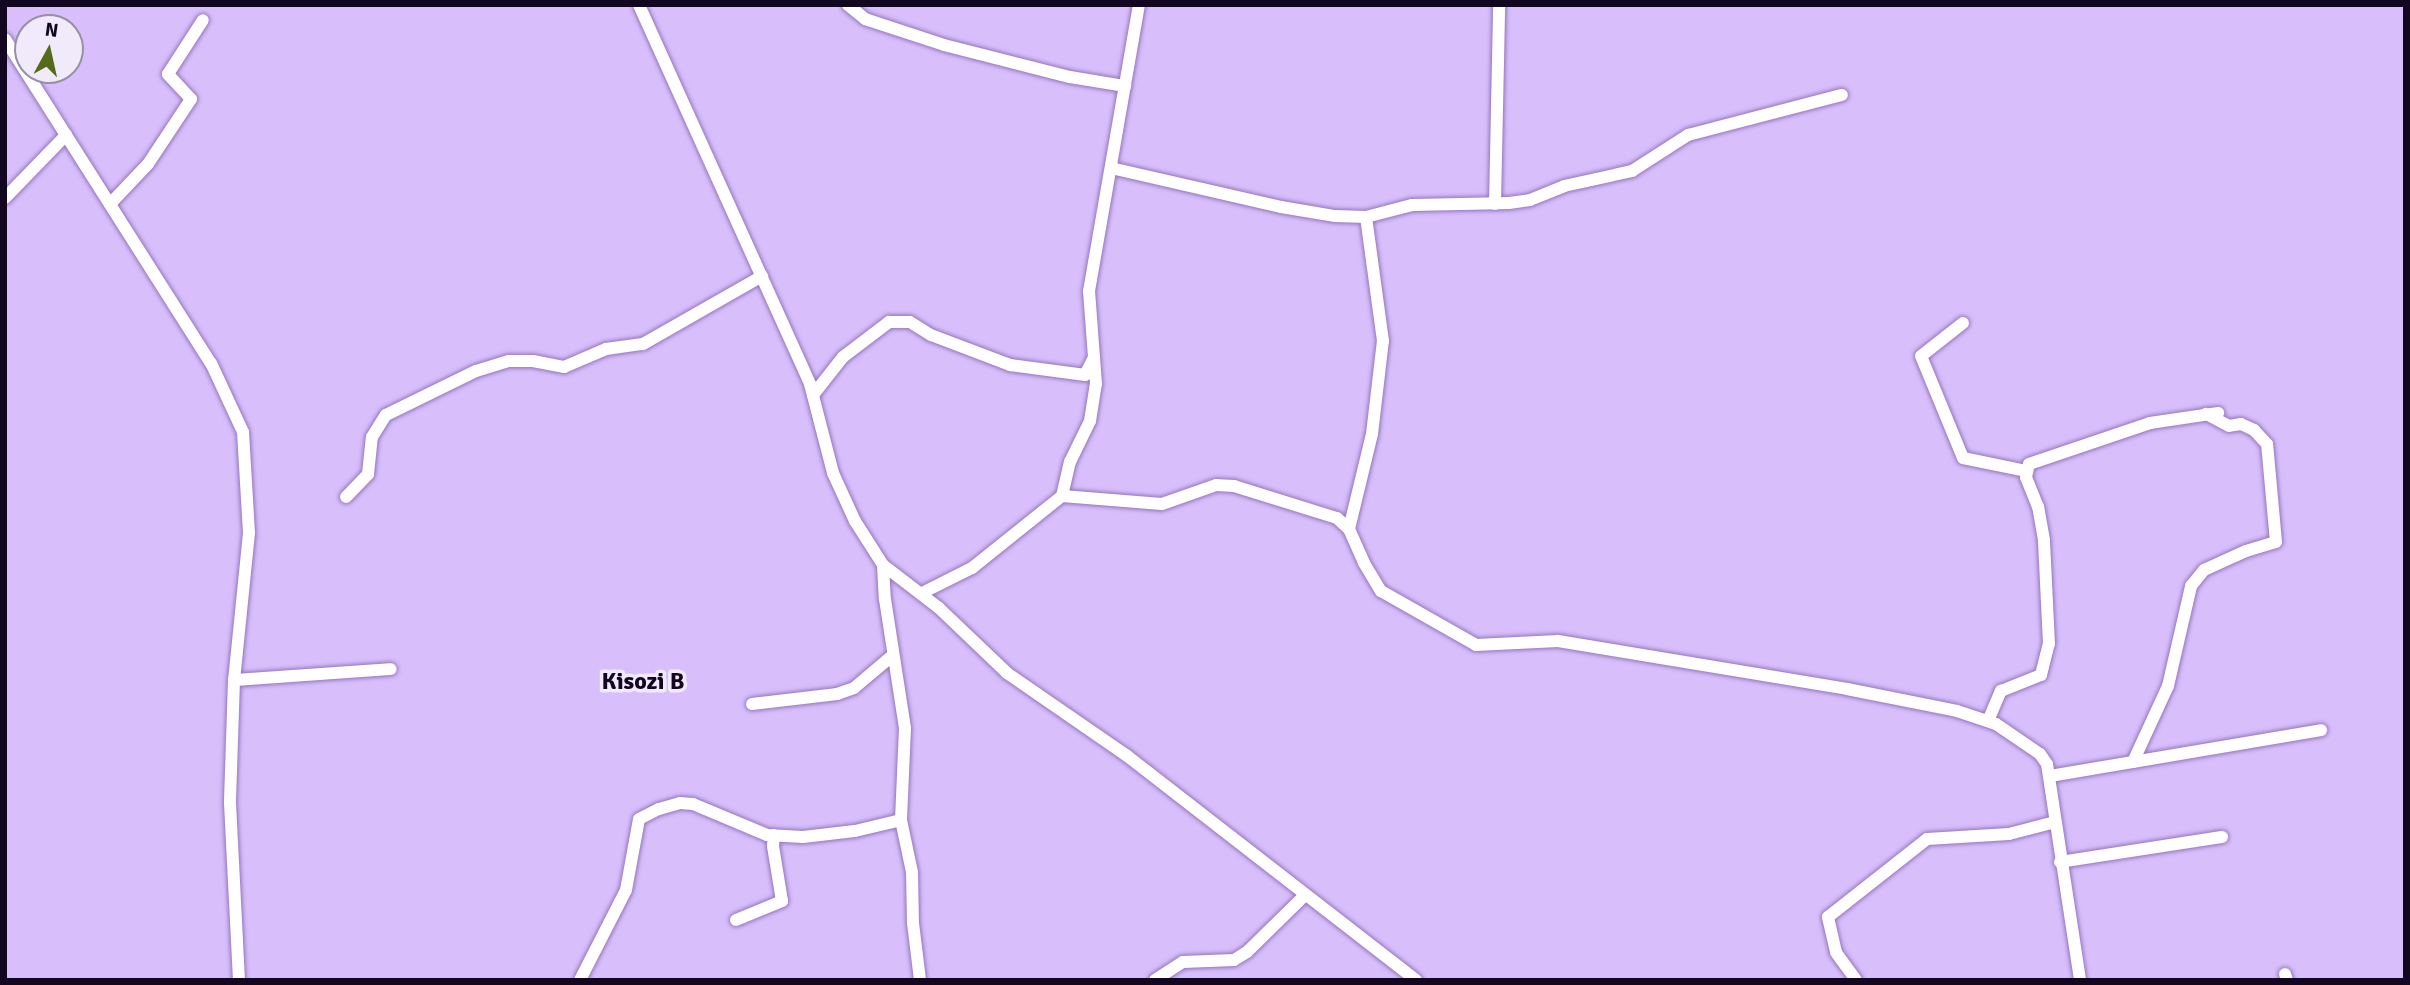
<!DOCTYPE html>
<html>
<head>
<meta charset="utf-8">
<style>
	body { margin:0 }
	#map { position:relative; width:2410px; height:985px; overflow:hidden; background:#d8bffc; font-family:Signika,sans-serif }
	div>[style] { position:absolute }
	.roads { filter:drop-shadow(0 0 2px #9576bd) drop-shadow(0 0 2px #9576bd) }
	.minor>* { height:12px; margin:-6px; padding:0 6px; transform-origin:6px; border-radius:6px; background:#fff }
	span { translate:-50% -50%; white-space:nowrap; text-align:center; line-height:1.15; -webkit-text-stroke:7px #f0eafa; paint-order:stroke }
	.quarter-label { font-size:24px; color:#120620; font-weight:700 }
	.frame { position:absolute; inset:0; border:7px solid #120620; pointer-events:none }
	.north { position:absolute; left:14px; top:14px; width:70px; height:70px; box-sizing:border-box; background:#f0eafa; border:2px solid #978fa3; border-radius:50%; rotate:8deg; font-size:19px; font-weight:700; line-height:28px; text-align:center; color:#120620 }
	.north::after { content:''; display:block; margin:auto; width:24px; height:32px; background:#566b1a; clip-path:polygon(50% 0,100% 100%,50% 72%,0 100%) }
</style>
</head>
<body>
<div id="map">
	<div class="roads">
		<div class="minor">
			<div style="left:639px;top:5px;width:416px;rotate:65.7deg"></div>
			<div style="left:810px;top:384px;width:92px;rotate:75.5deg"></div>
			<div style="left:833px;top:473px;width:53px;rotate:65.4deg"></div>
			<div style="left:855px;top:521px;width:52px;rotate:57.5deg"></div>
			<div style="left:883px;top:565px;width:71px;rotate:37.5deg"></div>
			<div style="left:939px;top:608px;width:94px;rotate:43.7deg"></div>
			<div style="left:1007px;top:673px;width:145px;rotate:34.6deg"></div>
			<div style="left:1126px;top:755px;width:367px;rotate:37.8deg"></div>
			<div style="left:848px;top:5px;width:22px;rotate:39deg"></div>
			<div style="left:865px;top:19px;width:83px;rotate:18.2deg"></div>
			<div style="left:944px;top:45px;width:130px;rotate:14.3deg"></div>
			<div style="left:1070px;top:77px;width:56px;rotate:9.3deg"></div>
			<div style="left:5px;top:39px;width:384px;rotate:57.6deg"></div>
			<div style="left:211px;top:363px;width:76px;rotate:65.1deg"></div>
			<div style="left:243px;top:432px;width:101px;rotate:86.6deg"></div>
			<div style="left:249px;top:533px;width:148px;rotate:95.8deg"></div>
			<div style="left:234px;top:680px;width:123px;rotate:91.9deg"></div>
			<div style="left:230px;top:803px;width:177px;rotate:87.1deg"></div>
			<div style="left:1111px;top:168px;width:174px;rotate:12.9deg"></div>
			<div style="left:1281px;top:207px;width:55px;rotate:9.5deg"></div>
			<div style="left:1335px;top:216px;width:31px;rotate:2deg"></div>
			<div style="left:1366px;top:217px;width:48px;rotate:-14.6deg"></div>
			<div style="left:1412px;top:205px;width:97px;rotate:-1.2deg"></div>
			<div style="left:1509px;top:203px;width:21px;rotate:-8deg"></div>
			<div style="left:1530px;top:200px;width:37px;rotate:-22deg"></div>
			<div style="left:1564px;top:186px;width:70px;rotate:-12.4deg"></div>
			<div style="left:1632px;top:171px;width:67px;rotate:-32.7deg"></div>
			<div style="left:1688px;top:135px;width:159px;rotate:-14.6deg"></div>
			<div style="left:5px;top:198px;width:88px;rotate:-45.9deg"></div>
			<div style="left:110px;top:204px;width:55px;rotate:-46.5deg"></div>
			<div style="left:148px;top:164px;width:78px;rotate:-56.5deg"></div>
			<div style="left:191px;top:99px;width:34px;rotate:-133deg"></div>
			<div style="left:168px;top:74px;width:64px;rotate:-57.1deg"></div>
			<div style="left:1495px;top:204px;width:199px;rotate:-88.8deg"></div>
			<div style="left:1963px;top:323px;width:53px;rotate:141.8deg"></div>
			<div style="left:1921px;top:356px;width:110px;rotate:67.6deg"></div>
			<div style="left:1963px;top:458px;width:64px;rotate:11.7deg"></div>
			<div style="left:813px;top:395px;width:48px;rotate:-51.7deg"></div>
			<div style="left:843px;top:357px;width:58px;rotate:-37.3deg"></div>
			<div style="left:889px;top:322px;width:21px"></div>
			<div style="left:910px;top:322px;width:25px;rotate:32deg"></div>
			<div style="left:931px;top:335px;width:85px;rotate:20.8deg"></div>
			<div style="left:1010px;top:365px;width:76px;rotate:7.6deg"></div>
			<div style="left:1085px;top:375px;width:20px;rotate:-63deg"></div>
			<div style="left:1062px;top:496px;width:100px;rotate:4.6deg"></div>
			<div style="left:1162px;top:504px;width:57px;rotate:-19.4deg"></div>
			<div style="left:1216px;top:485px;width:18px;rotate:3deg"></div>
			<div style="left:1234px;top:486px;width:108px;rotate:17.3deg"></div>
			<div style="left:1337px;top:518px;width:16px;rotate:43deg"></div>
			<div style="left:1349px;top:529px;width:37px;rotate:66deg"></div>
			<div style="left:1364px;top:563px;width:33px;rotate:59deg"></div>
			<div style="left:1381px;top:591px;width:109px;rotate:29.6deg"></div>
			<div style="left:1476px;top:645px;width:82px;rotate:-2.8deg"></div>
			<div style="left:1558px;top:641px;width:293px;rotate:9.4deg"></div>
			<div style="left:1847px;top:689px;width:112px;rotate:11.3deg"></div>
			<div style="left:1957px;top:711px;width:41px;rotate:18.4deg"></div>
			<div style="left:1996px;top:724px;width:53px;rotate:34.3deg"></div>
			<div style="left:2040px;top:754px;width:12px;rotate:55deg"></div>
			<div style="left:2047px;top:764px;width:219px;rotate:81.3deg"></div>
			<div style="left:346px;top:497px;width:32px;rotate:-46deg"></div>
			<div style="left:368px;top:474px;width:37px;rotate:-84deg"></div>
			<div style="left:372px;top:437px;width:26px;rotate:-58deg"></div>
			<div style="left:386px;top:415px;width:100px;rotate:-26.1deg"></div>
			<div style="left:476px;top:371px;width:34px;rotate:-17deg"></div>
			<div style="left:509px;top:361px;width:24px"></div>
			<div style="left:533px;top:361px;width:32px;rotate:11deg"></div>
			<div style="left:564px;top:367px;width:46px;rotate:-23.2deg"></div>
			<div style="left:606px;top:349px;width:37px;rotate:-8deg"></div>
			<div style="left:643px;top:344px;width:137px;rotate:-29.7deg"></div>
			<div style="left:1349px;top:529px;width:98px;rotate:-76.4deg"></div>
			<div style="left:1372px;top:434px;width:94px;rotate:-83.3deg"></div>
			<div style="left:1383px;top:341px;width:125px;rotate:-97.8deg"></div>
			<div style="left:883px;top:565px;width:34px;rotate:87deg"></div>
			<div style="left:885px;top:599px;width:131px;rotate:81.2deg"></div>
			<div style="left:905px;top:728px;width:92px;rotate:92.5deg"></div>
			<div style="left:901px;top:820px;width:53px;rotate:78.1deg"></div>
			<div style="left:912px;top:872px;width:51px;rotate:88.9deg"></div>
			<div style="left:913px;top:923px;width:57px;rotate:83deg"></div>
			<div style="left:922px;top:593px;width:56px;rotate:-26.6deg"></div>
			<div style="left:972px;top:568px;width:115px;rotate:-38.7deg"></div>
			<div style="left:1062px;top:496px;width:35px;rotate:-77deg"></div>
			<div style="left:1070px;top:462px;width:46px;rotate:-64deg"></div>
			<div style="left:1090px;top:421px;width:37px;rotate:-81deg"></div>
			<div style="left:1096px;top:384px;width:93px;rotate:-94.3deg"></div>
			<div style="left:1089px;top:291px;width:290px;rotate:-80.1deg"></div>
			<div style="left:234px;top:680px;width:157px;rotate:-4deg"></div>
			<div style="left:752px;top:704px;width:86px;rotate:-6.7deg"></div>
			<div style="left:837px;top:694px;width:18px;rotate:-19deg"></div>
			<div style="left:854px;top:688px;width:51px;rotate:-40.2deg"></div>
			<div style="left:1988px;top:721px;width:33px;rotate:-67deg"></div>
			<div style="left:2001px;top:691px;width:43px;rotate:-21.8deg"></div>
			<div style="left:2041px;top:675px;width:32px;rotate:-76deg"></div>
			<div style="left:2049px;top:644px;width:104px;rotate:-92.8deg"></div>
			<div style="left:2044px;top:540px;width:34px;rotate:-100deg"></div>
			<div style="left:2038px;top:507px;width:32px;rotate:-112deg"></div>
			<div style="left:2026px;top:477px;width:13px;rotate:-77deg"></div>
			<div style="left:2029px;top:464px;width:128px;rotate:-18.7deg"></div>
			<div style="left:2150px;top:423px;width:69px;rotate:-8.4deg"></div>
			<div style="left:2133px;top:762px;width:84px;rotate:-65.3deg"></div>
			<div style="left:2168px;top:686px;width:103px;rotate:-77deg"></div>
			<div style="left:2191px;top:586px;width:21px;rotate:-51deg"></div>
			<div style="left:2204px;top:570px;width:46px;rotate:-24.3deg"></div>
			<div style="left:2246px;top:551px;width:31px;rotate:-17deg"></div>
			<div style="left:2276px;top:542px;width:98px;rotate:-95.2deg"></div>
			<div style="left:2267px;top:444px;width:19px;rotate:-133deg"></div>
			<div style="left:2254px;top:430px;width:14px;rotate:-155deg"></div>
			<div style="left:2241px;top:424px;width:12px;rotate:171deg"></div>
			<div style="left:2229px;top:426px;width:26px;rotate:-152deg"></div>
			<div style="left:2050px;top:776px;width:275px;rotate:-9.6deg"></div>
			<div style="left:2060px;top:862px;width:164px;rotate:-8.8deg"></div>
			<div style="left:736px;top:920px;width:50px;rotate:-22.4deg"></div>
			<div style="left:782px;top:901px;width:56px;rotate:-99.3deg"></div>
			<div style="left:773px;top:846px;width:11px;rotate:-85deg"></div>
			<div style="left:2285px;top:974px;width:6px;rotate:72deg"></div>
			<div style="left:580px;top:980px;width:101px;rotate:-62.9deg"></div>
			<div style="left:626px;top:890px;width:72px;rotate:-79.6deg"></div>
			<div style="left:639px;top:819px;width:22px;rotate:-27deg"></div>
			<div style="left:659px;top:809px;width:22px;rotate:-16deg"></div>
			<div style="left:680px;top:803px;width:13px;rotate:4deg"></div>
			<div style="left:693px;top:804px;width:80px;rotate:22.7deg"></div>
			<div style="left:767px;top:835px;width:36px;rotate:3deg"></div>
			<div style="left:803px;top:837px;width:52px;rotate:-6.6deg"></div>
			<div style="left:855px;top:831px;width:47px;rotate:-13.4deg"></div>
			<div style="left:1155px;top:980px;width:33px;rotate:-33deg"></div>
			<div style="left:1183px;top:962px;width:51px;rotate:-2.2deg"></div>
			<div style="left:1234px;top:960px;width:15px;rotate:-32deg"></div>
			<div style="left:1247px;top:952px;width:80px;rotate:-44.5deg"></div>
			<div style="left:1856px;top:980px;width:34px;rotate:-126deg"></div>
			<div style="left:1836px;top:952px;width:36px;rotate:-103deg"></div>
			<div style="left:1828px;top:917px;width:126px;rotate:-38.2deg"></div>
			<div style="left:1927px;top:839px;width:82px;rotate:-3.5deg"></div>
			<div style="left:2009px;top:834px;width:48px;rotate:-14.6deg"></div>
		</div>
	</div>
	<div class="quarter-label">
		<span style="left:643px;top:682px">Kisozi B</span>
	</div>
	<div class="frame"></div>
	<div class="north">N</div>
</div>
</body>
</html>
